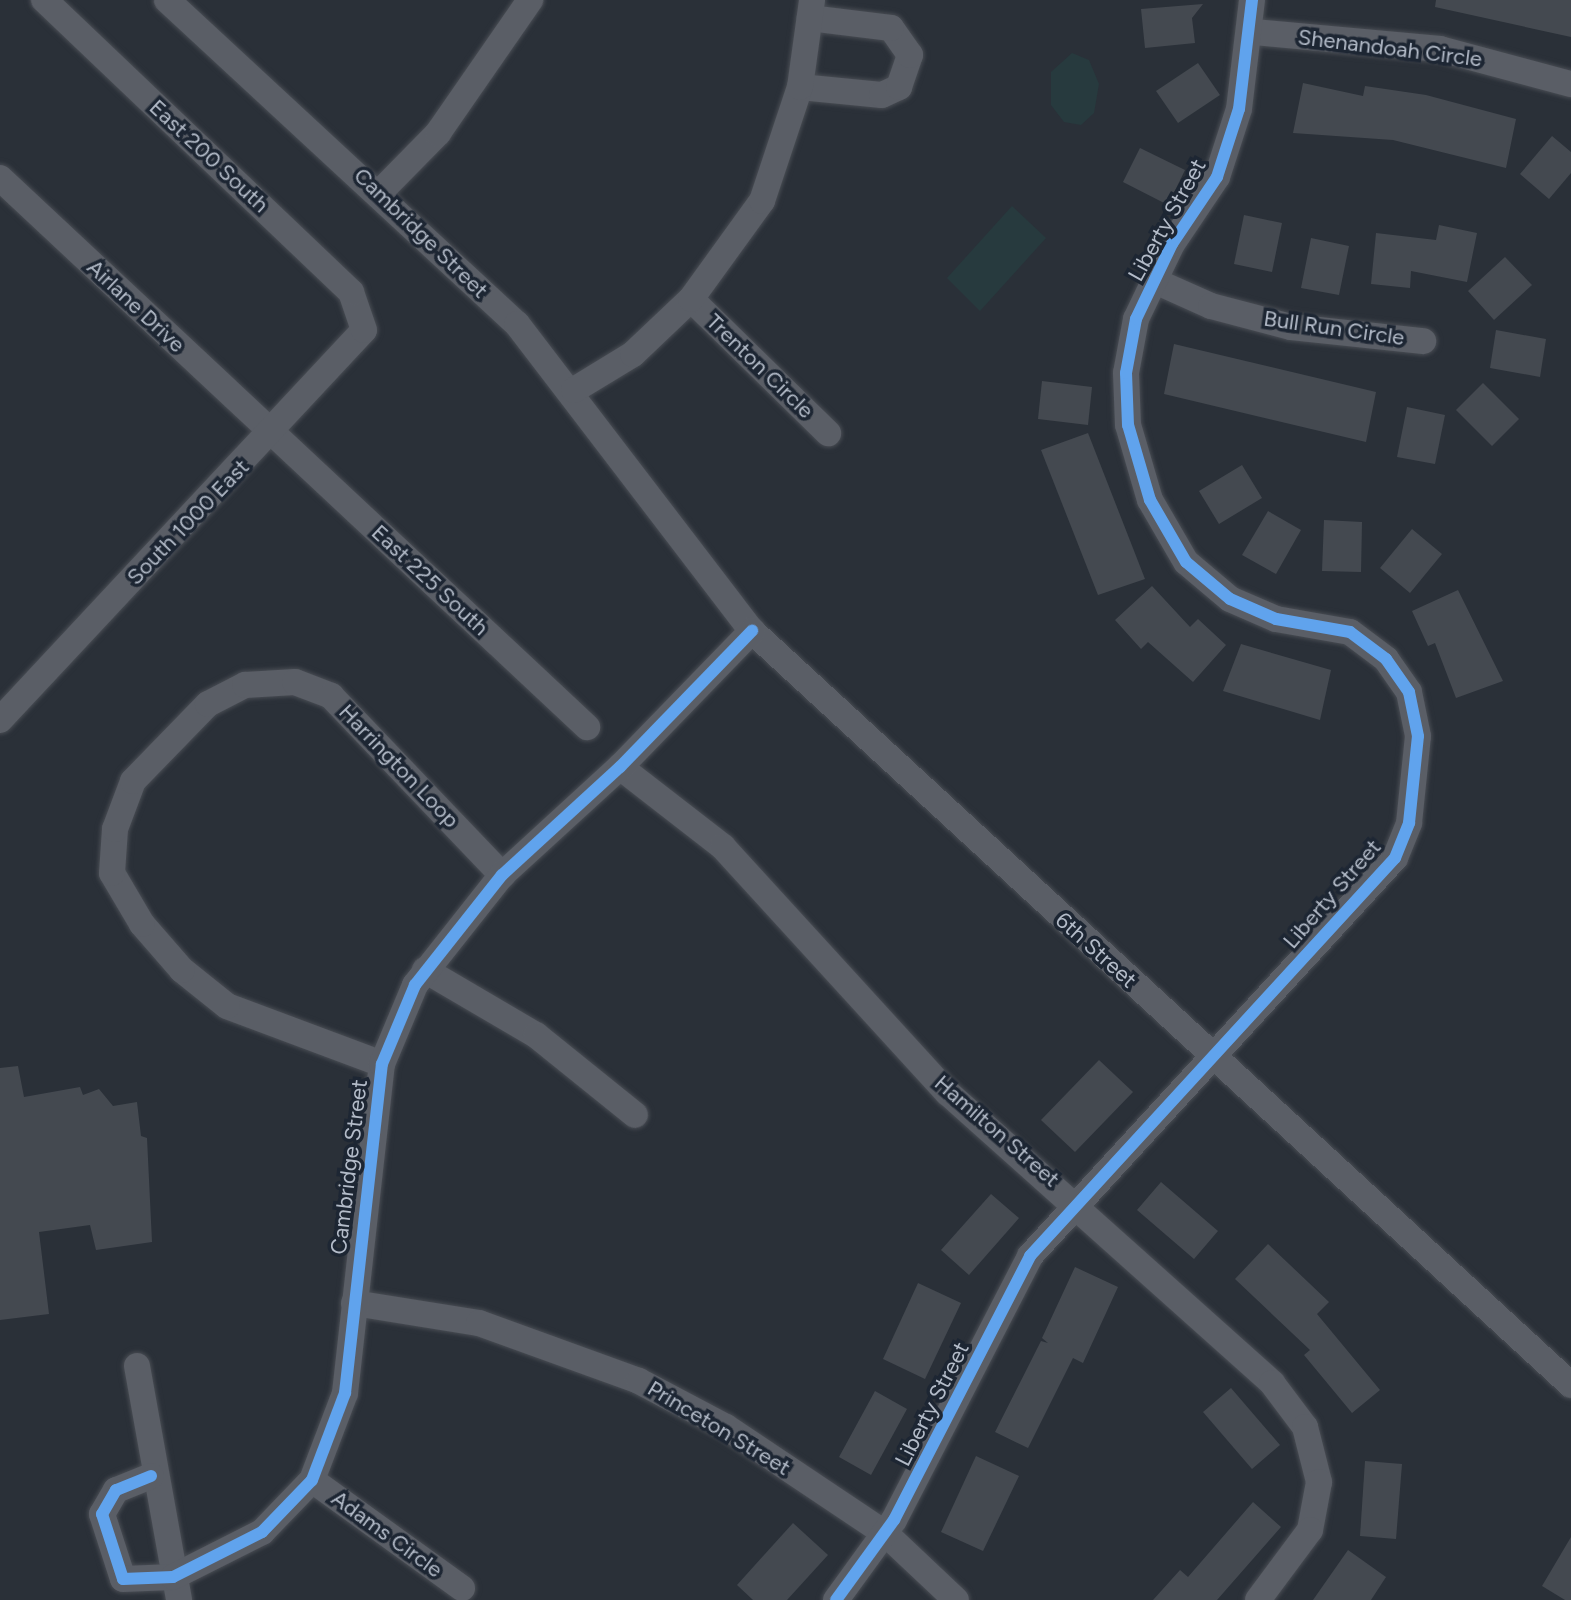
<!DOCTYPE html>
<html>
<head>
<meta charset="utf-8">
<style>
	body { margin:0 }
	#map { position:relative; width:1571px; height:1600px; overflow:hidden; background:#2a3038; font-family:Figtree,sans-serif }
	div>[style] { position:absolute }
	.green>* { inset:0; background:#273a3e }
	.building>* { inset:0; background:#444950 }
	.roads { filter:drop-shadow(0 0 2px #484c53) drop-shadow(0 0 2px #484c53) }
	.minor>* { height:26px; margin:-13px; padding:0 13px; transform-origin:13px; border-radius:13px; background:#5a5e66 }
	.cycleway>* { height:12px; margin:-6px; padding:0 6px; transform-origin:6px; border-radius:6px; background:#60a3ed }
	span { translate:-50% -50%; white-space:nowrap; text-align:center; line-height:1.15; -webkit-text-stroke:7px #1d2633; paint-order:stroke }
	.street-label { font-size:22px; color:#b4bcc9 }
</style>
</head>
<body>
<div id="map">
	<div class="green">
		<div style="clip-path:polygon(1072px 53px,1089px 60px,1099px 84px,1094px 113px,1081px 125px,1064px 122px,1051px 105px,1051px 72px)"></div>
		<div style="clip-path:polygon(1012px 206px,1046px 238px,980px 311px,947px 278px)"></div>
	</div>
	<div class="building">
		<div style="clip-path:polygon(1436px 0,1571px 0,1571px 37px,1435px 7px)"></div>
		<div style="clip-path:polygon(1203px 4px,1192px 18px,1195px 43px,1145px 48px,1141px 9px)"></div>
		<div style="clip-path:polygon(1198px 63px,1220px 95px,1178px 123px,1156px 91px)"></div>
		<div style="clip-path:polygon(1303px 83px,1363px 96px,1365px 86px,1426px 95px,1516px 119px,1506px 168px,1393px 140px,1293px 133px)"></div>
		<div style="clip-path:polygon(1552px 136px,1571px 152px,1571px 173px,1549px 199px,1520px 174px)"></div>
		<div style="clip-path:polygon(1140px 148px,1185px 170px,1168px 205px,1123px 182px)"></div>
		<div style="clip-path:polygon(1244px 215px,1282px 223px,1272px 272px,1234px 264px)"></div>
		<div style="clip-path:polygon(1439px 225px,1477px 233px,1467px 282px,1411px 271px,1410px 288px,1371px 284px,1376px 233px,1436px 240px)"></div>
		<div style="clip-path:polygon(1311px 238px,1349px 246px,1339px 295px,1301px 288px)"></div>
		<div style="clip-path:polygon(1505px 257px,1532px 285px,1494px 320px,1468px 291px)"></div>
		<div style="clip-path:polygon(1496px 330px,1546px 339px,1540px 377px,1490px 368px)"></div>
		<div style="clip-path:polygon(1174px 344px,1376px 392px,1366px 442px,1164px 394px)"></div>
		<div style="clip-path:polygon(1042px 381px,1092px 387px,1088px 425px,1038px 419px)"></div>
		<div style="clip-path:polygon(1483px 383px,1519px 419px,1492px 446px,1456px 410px)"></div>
		<div style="clip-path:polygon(1407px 407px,1445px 415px,1435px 464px,1397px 457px)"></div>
		<div style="clip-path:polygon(1088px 433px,1145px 579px,1098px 595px,1041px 450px)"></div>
		<div style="clip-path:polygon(1242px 465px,1262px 498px,1219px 524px,1199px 491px)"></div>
		<div style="clip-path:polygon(1268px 511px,1301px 530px,1276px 574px,1242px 555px)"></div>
		<div style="clip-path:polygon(1324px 520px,1362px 522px,1361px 572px,1322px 571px)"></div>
		<div style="clip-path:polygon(1412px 529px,1442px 554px,1410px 593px,1380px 568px)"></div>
		<div style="clip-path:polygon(1152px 586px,1190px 627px,1198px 619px,1226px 645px,1193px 682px,1148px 642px,1141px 649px,1115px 620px)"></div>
		<div style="clip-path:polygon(1458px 590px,1503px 681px,1456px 698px,1435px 643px,1428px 646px,1412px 611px)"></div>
		<div style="clip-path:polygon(1241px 644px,1331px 670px,1320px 720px,1223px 691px)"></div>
		<div style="clip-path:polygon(1099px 1060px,1133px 1092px,1075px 1152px,1041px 1120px)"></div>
		<div style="clip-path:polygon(18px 1066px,24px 1097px,80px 1087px,83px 1095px,99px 1089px,113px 1106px,137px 1102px,141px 1136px,147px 1138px,152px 1242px,96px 1250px,90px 1225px,39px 1232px,49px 1314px,0 1320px,0 1068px)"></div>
		<div style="clip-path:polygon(1161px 1182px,1218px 1231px,1194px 1259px,1137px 1210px)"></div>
		<div style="clip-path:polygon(991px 1194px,1019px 1218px,969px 1275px,941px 1250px)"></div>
		<div style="clip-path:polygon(1268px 1244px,1329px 1302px,1317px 1314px,1380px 1390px,1352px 1413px,1304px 1355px,1310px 1350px,1235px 1279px)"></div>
		<div style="clip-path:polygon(1075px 1267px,1118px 1287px,1083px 1363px,1073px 1358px,1028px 1448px,995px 1432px,1041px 1341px,1048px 1343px,1042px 1338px)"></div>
		<div style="clip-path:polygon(918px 1283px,961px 1303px,925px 1379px,883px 1359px)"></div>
		<div style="clip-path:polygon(1231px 1388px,1280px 1445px,1252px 1469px,1203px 1412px)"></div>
		<div style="clip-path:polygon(875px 1391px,907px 1409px,871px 1475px,839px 1457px)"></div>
		<div style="clip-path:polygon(976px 1456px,1019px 1476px,983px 1551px,941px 1532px)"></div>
		<div style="clip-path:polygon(1365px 1461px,1402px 1464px,1396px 1539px,1360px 1536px)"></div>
		<div style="clip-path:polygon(1253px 1502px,1281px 1527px,1217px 1600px,1153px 1600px,1180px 1570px,1188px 1577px)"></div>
		<div style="clip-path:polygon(793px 1523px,828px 1555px,787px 1600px,753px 1600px,737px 1585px)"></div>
		<div style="clip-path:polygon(1571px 1537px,1571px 1600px,1565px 1600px,1542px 1586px)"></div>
		<div style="clip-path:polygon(1348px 1550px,1386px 1577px,1371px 1600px,1313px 1600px)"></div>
	</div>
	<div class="roads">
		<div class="minor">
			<div style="left:167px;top:0;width:477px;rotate:42.8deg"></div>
			<div style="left:517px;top:324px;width:387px;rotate:52.6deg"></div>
			<div style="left:752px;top:631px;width:1113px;rotate:42.63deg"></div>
			<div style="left:1254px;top:32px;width:187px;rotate:5.2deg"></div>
			<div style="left:1440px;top:49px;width:136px;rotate:15deg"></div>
			<div style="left:800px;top:87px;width:82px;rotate:5.6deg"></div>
			<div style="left:882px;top:95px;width:19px;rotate:-25deg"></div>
			<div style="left:899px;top:87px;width:34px;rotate:-71deg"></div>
			<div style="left:910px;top:55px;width:33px;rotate:-125deg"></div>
			<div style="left:891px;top:28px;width:82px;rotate:-173deg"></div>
			<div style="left:0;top:178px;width:804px;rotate:43.08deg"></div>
			<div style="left:380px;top:192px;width:83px;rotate:-45.5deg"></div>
			<div style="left:438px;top:133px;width:162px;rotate:-55.3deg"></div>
			<div style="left:1155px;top:281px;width:61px;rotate:24.1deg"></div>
			<div style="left:1211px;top:306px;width:83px;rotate:14.7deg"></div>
			<div style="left:1291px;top:327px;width:133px;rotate:6.1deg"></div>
			<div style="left:691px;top:299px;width:192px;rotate:44.4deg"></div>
			<div style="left:574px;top:390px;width:69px;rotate:-31.4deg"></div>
			<div style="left:633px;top:354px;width:80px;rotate:-43.5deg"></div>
			<div style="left:691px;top:299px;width:121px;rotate:-54.1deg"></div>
			<div style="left:762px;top:201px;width:120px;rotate:-71.6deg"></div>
			<div style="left:800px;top:87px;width:88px;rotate:-82.1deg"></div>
			<div style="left:0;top:720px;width:533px;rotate:-46.97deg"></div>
			<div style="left:364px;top:330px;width:40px;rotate:-108.9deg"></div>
			<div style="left:351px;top:292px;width:424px;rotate:-136.4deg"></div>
			<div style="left:620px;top:767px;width:130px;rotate:37.8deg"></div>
			<div style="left:723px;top:847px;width:333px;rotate:47.6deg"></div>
			<div style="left:948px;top:1093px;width:435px;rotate:41.8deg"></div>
			<div style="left:1272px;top:1383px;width:55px;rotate:53.1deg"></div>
			<div style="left:1305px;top:1427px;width:57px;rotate:75.7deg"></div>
			<div style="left:1319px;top:1482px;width:49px;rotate:100.6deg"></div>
			<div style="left:1310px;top:1530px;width:87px;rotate:126.6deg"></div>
			<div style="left:425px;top:970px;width:129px;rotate:30.4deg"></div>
			<div style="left:536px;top:1035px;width:127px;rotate:38.9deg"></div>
			<div style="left:382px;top:1064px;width:165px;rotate:-159.5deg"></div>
			<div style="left:227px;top:1006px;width:58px;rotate:-141.3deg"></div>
			<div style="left:182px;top:970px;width:61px;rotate:-131deg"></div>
			<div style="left:142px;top:924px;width:59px;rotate:-120.5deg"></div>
			<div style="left:112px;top:873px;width:44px;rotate:-86.1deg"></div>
			<div style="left:115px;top:829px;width:51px;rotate:-69.4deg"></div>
			<div style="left:133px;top:781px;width:107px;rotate:-45.8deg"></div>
			<div style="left:208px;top:704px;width:42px;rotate:-27.2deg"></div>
			<div style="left:245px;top:685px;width:50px;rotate:-3.4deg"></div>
			<div style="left:295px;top:682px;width:39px;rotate:21deg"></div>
			<div style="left:331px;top:696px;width:248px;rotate:46.3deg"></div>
			<div style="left:354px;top:1303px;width:127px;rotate:9.1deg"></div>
			<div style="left:479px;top:1323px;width:170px;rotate:19.9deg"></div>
			<div style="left:639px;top:1381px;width:98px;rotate:27.9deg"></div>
			<div style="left:726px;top:1427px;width:192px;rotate:33.8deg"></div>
			<div style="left:886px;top:1534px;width:96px;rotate:43.3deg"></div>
			<div style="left:137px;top:1366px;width:238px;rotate:79.8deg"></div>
			<div style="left:151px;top:1476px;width:38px;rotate:158deg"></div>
			<div style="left:116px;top:1490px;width:28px;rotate:120deg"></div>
			<div style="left:102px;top:1514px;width:68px;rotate:72.1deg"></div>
			<div style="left:123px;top:1579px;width:50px;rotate:-2.3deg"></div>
			<div style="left:173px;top:1577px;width:100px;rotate:-26.8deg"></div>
			<div style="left:262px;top:1532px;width:72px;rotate:-46.1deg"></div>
			<div style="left:312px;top:1480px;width:93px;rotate:-69.2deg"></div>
			<div style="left:345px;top:1393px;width:331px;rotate:-83.6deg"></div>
			<div style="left:382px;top:1064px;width:86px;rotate:-67.3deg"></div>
			<div style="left:415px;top:985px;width:140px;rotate:-51.7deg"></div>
			<div style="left:502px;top:875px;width:160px;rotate:-42.5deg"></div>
			<div style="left:620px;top:767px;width:190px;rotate:-45.9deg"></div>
			<div style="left:312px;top:1480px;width:185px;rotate:35.8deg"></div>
			<div style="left:836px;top:1600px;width:99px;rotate:-54.1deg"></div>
			<div style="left:894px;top:1520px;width:297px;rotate:-62.7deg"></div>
			<div style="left:1030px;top:1256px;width:540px;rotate:-47.48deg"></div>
			<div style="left:1395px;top:858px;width:38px;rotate:-68deg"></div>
			<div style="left:1409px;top:823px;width:87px;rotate:-84.1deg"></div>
			<div style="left:1418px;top:736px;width:45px;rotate:-101.6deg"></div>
			<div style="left:1409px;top:692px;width:40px;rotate:-124.9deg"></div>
			<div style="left:1386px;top:659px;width:45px;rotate:-143.1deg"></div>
			<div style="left:1350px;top:632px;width:75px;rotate:-170deg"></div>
			<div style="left:1276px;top:619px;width:50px;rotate:-156.5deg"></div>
			<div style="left:1230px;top:599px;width:57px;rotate:-139.9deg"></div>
			<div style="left:1186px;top:562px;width:72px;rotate:-120.1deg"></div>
			<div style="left:1150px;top:500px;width:78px;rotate:-106.3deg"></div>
			<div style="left:1128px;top:425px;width:52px;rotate:-92.2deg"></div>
			<div style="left:1126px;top:373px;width:55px;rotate:-79.5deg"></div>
			<div style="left:1136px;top:319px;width:83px;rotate:-64.4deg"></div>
			<div style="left:1172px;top:244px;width:81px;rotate:-56.1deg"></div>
			<div style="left:1217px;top:177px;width:71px;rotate:-72.1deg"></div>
			<div style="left:1239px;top:109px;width:110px;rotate:-83.2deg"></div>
		</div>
	</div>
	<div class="cycleway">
		<div style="left:151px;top:1476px;width:38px;rotate:158deg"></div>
		<div style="left:116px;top:1490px;width:28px;rotate:120deg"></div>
		<div style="left:102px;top:1514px;width:68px;rotate:72.1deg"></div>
		<div style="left:123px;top:1579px;width:50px;rotate:-2.3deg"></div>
		<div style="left:173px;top:1577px;width:100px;rotate:-26.8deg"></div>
		<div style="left:262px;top:1532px;width:72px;rotate:-46.1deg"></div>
		<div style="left:312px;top:1480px;width:93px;rotate:-69.2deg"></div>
		<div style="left:345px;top:1393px;width:331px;rotate:-83.6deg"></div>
		<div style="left:382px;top:1064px;width:86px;rotate:-67.3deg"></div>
		<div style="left:415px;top:985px;width:140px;rotate:-51.7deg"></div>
		<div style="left:502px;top:875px;width:160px;rotate:-42.5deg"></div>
		<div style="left:620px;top:767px;width:190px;rotate:-45.9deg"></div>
		<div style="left:836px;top:1600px;width:99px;rotate:-54.1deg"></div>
		<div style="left:894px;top:1520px;width:297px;rotate:-62.7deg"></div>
		<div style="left:1030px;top:1256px;width:540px;rotate:-47.48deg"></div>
		<div style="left:1395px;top:858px;width:38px;rotate:-68deg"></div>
		<div style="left:1409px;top:823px;width:87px;rotate:-84.1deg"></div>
		<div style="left:1418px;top:736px;width:45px;rotate:-101.6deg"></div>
		<div style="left:1409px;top:692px;width:40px;rotate:-124.9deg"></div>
		<div style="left:1386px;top:659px;width:45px;rotate:-143.1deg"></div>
		<div style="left:1350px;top:632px;width:75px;rotate:-170deg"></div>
		<div style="left:1276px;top:619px;width:50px;rotate:-156.5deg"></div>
		<div style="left:1230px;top:599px;width:57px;rotate:-139.9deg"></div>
		<div style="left:1186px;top:562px;width:72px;rotate:-120.1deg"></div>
		<div style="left:1150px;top:500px;width:78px;rotate:-106.3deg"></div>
		<div style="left:1128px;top:425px;width:52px;rotate:-92.2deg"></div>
		<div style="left:1126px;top:373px;width:55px;rotate:-79.5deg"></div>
		<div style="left:1136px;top:319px;width:83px;rotate:-64.4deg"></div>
		<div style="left:1172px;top:244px;width:81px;rotate:-56.1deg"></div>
		<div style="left:1217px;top:177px;width:71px;rotate:-72.1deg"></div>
		<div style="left:1239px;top:109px;width:110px;rotate:-83.2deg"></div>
	</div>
	<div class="street-label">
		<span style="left:1390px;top:48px;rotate:7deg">Shenandoah Circle</span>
		<span style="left:209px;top:156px;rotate:43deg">East 200 South</span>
		<span style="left:1167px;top:220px;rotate:-61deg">Liberty Street</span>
		<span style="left:421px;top:233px;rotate:44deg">Cambridge Street</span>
		<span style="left:136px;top:306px;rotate:43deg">Airlane Drive</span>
		<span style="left:1334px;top:328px;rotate:8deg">Bull Run Circle</span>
		<span style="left:760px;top:366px;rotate:44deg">Trenton Circle</span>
		<span style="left:188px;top:522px;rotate:-46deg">South 1000 East</span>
		<span style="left:430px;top:580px;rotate:43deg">East 225 South</span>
		<span style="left:399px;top:766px;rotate:46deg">Harrington Loop</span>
		<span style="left:1332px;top:894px;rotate:-49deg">Liberty Street</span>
		<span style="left:1096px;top:950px;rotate:42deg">6th Street</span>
		<span style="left:997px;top:1131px;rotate:41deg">Hamilton Street</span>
		<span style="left:349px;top:1167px;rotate:-83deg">Cambridge Street</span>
		<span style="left:932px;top:1404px;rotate:-63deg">Liberty Street</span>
		<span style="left:719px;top:1428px;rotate:31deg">Princeton Street</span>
		<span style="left:387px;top:1534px;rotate:36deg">Adams Circle</span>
	</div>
</div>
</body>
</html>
